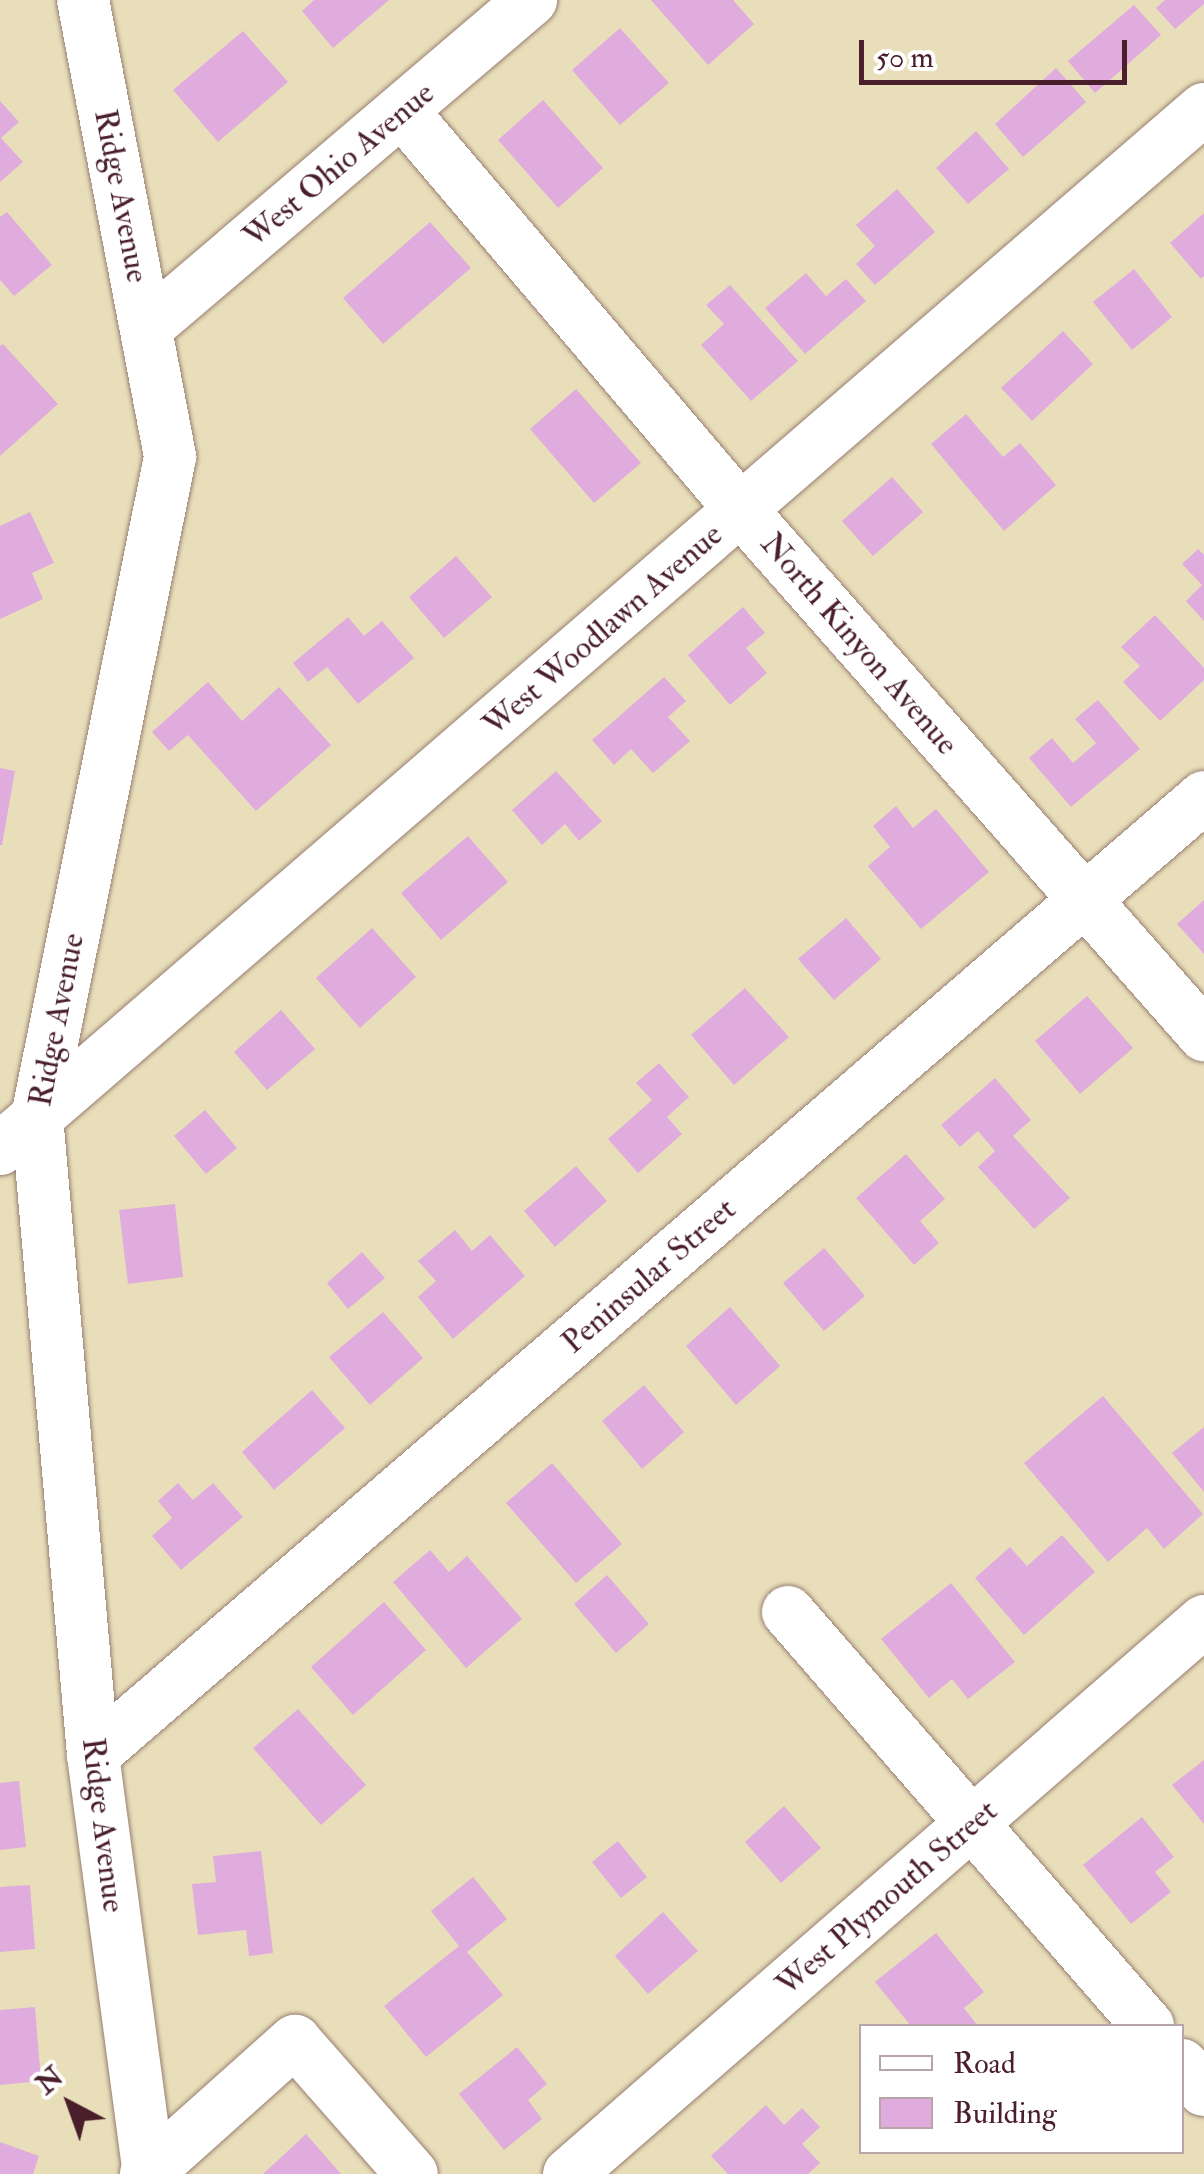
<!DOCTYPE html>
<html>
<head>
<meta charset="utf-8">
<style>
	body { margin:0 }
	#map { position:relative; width:1204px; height:2174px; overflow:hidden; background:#e8dfba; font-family:"IM FELL Double Pica",serif }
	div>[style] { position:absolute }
	.building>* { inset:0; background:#e0acdd }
	.roads { filter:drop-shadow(0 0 2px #997f72) drop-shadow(0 0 2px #997f72) }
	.minor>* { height:52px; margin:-26px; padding:0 26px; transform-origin:26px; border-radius:26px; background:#fff }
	span { translate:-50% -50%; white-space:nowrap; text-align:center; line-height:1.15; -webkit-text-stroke:10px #fff; paint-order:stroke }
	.street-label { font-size:32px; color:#4a1f2b }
	.legend { position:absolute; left:859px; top:2024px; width:325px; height:130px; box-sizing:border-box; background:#fff; border:2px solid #b7a5aa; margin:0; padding:12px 18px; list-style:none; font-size:30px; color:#4a1f2b }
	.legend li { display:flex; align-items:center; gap:20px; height:50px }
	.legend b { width:50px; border:2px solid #b7a5aa }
	.north { position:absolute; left:20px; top:2054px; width:100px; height:100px; -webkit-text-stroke:8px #fff; paint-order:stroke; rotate:319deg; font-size:28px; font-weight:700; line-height:40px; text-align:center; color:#4a1f2b }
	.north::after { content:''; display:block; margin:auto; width:35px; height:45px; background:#4a1f2b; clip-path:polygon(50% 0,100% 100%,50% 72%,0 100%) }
	.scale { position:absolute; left:859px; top:40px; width:268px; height:45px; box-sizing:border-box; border:5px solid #4a1f2b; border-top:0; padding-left:12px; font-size:30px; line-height:35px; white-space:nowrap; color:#4a1f2b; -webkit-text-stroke:8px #fff; paint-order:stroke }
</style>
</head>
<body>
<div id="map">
	<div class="building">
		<div style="clip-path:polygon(314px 0,389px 0,333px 48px,302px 11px)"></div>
		<div style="clip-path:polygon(651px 0,733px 0,754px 24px,708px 65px)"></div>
		<div style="clip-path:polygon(1165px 0,1204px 0,1204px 4px,1175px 29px,1156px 8px)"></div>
		<div style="clip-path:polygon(1134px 5px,1161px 35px,1095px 93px,1068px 61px)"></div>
		<div style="clip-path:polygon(620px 28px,669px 83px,620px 125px,572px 70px)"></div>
		<div style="clip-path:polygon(243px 31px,288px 82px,218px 142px,173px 90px)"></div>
		<div style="clip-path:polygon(1056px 68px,1086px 102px,1023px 157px,995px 124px)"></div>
		<div style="clip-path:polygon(543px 100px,603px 168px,558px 208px,498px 140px)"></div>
		<div style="clip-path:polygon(0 101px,19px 122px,1px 138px,23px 162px,0 182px)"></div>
		<div style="clip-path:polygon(976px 131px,1009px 169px,968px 204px,936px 168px)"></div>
		<div style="clip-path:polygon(897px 189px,935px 232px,875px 285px,856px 264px,875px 246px,856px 225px)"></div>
		<div style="clip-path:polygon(7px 212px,52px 265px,14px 296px,0 280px,0 217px)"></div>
		<div style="clip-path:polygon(1204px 213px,1204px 276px,1201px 279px,1170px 243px)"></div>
		<div style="clip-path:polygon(430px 222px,471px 268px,383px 344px,343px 298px)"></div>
		<div style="clip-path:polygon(1134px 269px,1172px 317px,1132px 350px,1093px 302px)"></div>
		<div style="clip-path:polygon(806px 273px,826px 296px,846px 279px,866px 301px,805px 354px,765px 308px)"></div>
		<div style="clip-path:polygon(730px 285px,798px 361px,751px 401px,701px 345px,724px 324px,706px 305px)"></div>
		<div style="clip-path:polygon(1063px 331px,1093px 364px,1032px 421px,1001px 388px)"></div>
		<div style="clip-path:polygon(3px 344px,58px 404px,0 456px,0 346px)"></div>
		<div style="clip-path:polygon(576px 389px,641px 463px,594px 503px,530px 429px)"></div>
		<div style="clip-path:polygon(966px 414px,1003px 457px,1020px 443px,1056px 485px,1004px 531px,931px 444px)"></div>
		<div style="clip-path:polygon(892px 477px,923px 512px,873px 556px,842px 521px)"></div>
		<div style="clip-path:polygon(30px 512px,54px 563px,32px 573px,43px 599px,0 619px,0 526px)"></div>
		<div style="clip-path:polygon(1198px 549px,1204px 555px,1204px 621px,1186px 601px,1202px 585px,1182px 564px)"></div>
		<div style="clip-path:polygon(456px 556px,492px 597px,444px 638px,409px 597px)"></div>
		<div style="clip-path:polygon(743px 607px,765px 633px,746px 648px,767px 673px,730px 705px,688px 655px)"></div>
		<div style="clip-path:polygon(1155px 615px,1204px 668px,1204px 680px,1160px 721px,1123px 682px,1140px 666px,1121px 647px)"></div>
		<div style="clip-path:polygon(348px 617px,364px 636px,382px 621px,414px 658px,358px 704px,327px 667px,308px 682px,293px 663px)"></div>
		<div style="clip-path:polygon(664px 677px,686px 701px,668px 717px,690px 741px,653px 773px,631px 749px,614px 765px,592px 740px)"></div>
		<div style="clip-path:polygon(208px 682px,242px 721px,279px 687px,331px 745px,256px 811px,188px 735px,169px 751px,152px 732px)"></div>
		<div style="clip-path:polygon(1098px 700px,1140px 749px,1071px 807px,1029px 758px,1052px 738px,1073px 763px,1096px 743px,1075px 719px)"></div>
		<div style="clip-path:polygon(0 768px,15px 771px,2px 845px,0 845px)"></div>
		<div style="clip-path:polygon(556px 771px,602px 821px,579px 841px,565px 824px,542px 845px,512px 810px)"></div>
		<div style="clip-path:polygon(896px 806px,913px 828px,936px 809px,989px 872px,921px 929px,868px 866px,890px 847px,873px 826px)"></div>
		<div style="clip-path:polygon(468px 836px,508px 882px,441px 940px,401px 893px)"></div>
		<div style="clip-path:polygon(1204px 900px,1204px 954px,1177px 924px)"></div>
		<div style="clip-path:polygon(846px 918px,881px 959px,834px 1000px,798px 959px)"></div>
		<div style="clip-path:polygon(372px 928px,416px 977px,360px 1028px,316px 978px)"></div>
		<div style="clip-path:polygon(745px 988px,789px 1037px,734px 1085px,691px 1035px)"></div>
		<div style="clip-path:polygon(1087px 996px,1133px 1048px,1080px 1094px,1035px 1041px)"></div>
		<div style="clip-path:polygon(281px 1010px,315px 1049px,267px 1090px,234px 1052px)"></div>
		<div style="clip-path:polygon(659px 1063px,689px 1097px,667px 1117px,682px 1134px,638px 1173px,608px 1139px,652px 1100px,636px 1083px)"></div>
		<div style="clip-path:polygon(995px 1078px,1031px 1120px,1013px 1136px,1070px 1198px,1034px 1229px,978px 1167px,995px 1151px,978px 1131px,960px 1147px,941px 1125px)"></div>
		<div style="clip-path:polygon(205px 1110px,237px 1148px,206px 1174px,174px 1136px)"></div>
		<div style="clip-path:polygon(906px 1154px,945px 1199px,920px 1221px,939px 1243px,914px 1265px,856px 1198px)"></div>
		<div style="clip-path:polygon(576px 1166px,607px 1201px,555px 1247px,524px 1211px)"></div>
		<div style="clip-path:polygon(175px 1204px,183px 1277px,128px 1284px,119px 1210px)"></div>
		<div style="clip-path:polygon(455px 1230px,472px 1251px,490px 1235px,525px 1276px,453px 1339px,418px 1297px,436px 1281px,418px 1261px)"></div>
		<div style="clip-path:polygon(824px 1248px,865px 1296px,824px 1331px,783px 1283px)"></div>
		<div style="clip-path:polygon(362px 1252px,385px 1278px,348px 1309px,327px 1283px)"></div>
		<div style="clip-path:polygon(730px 1307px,780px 1366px,736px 1405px,686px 1346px)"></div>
		<div style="clip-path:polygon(383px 1312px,423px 1358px,370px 1405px,329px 1357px)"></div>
		<div style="clip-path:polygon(644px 1385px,684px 1432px,642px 1469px,602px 1421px)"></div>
		<div style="clip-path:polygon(312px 1390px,345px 1428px,274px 1490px,242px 1452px)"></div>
		<div style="clip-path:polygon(1103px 1396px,1203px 1514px,1164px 1549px,1147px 1528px,1108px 1562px,1024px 1463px)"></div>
		<div style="clip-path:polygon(1204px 1427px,1204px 1492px,1172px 1453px)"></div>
		<div style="clip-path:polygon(552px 1463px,622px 1544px,576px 1583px,506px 1503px)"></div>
		<div style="clip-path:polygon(178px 1483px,193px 1500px,213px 1483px,243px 1517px,181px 1570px,152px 1536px,172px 1518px,158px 1501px)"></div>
		<div style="clip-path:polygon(1062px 1535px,1095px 1572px,1024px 1635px,975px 1578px,1010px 1547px,1027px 1566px)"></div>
		<div style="clip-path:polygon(430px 1550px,449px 1572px,467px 1556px,522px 1619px,466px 1668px,393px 1582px)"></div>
		<div style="clip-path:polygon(607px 1575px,649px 1624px,616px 1653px,574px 1604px)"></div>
		<div style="clip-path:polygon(951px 1583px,1015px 1662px,968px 1699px,952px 1679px,929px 1698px,881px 1639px)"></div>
		<div style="clip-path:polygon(384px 1602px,426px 1650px,353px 1715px,311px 1667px)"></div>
		<div style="clip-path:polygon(298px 1709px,366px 1785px,321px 1825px,253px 1748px)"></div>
		<div style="clip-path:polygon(1204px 1760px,1204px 1824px,1172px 1785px)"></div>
		<div style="clip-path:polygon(19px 1781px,26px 1847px,0 1850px,0 1783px)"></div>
		<div style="clip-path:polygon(784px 1806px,821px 1848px,781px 1883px,745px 1842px)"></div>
		<div style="clip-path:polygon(1142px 1817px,1174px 1857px,1155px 1872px,1171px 1892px,1131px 1924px,1083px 1865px)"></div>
		<div style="clip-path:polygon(618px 1841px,647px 1877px,621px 1898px,592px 1862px)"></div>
		<div style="clip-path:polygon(261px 1851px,273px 1953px,249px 1956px,246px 1930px,198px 1935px,192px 1884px,216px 1882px,213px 1856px)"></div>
		<div style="clip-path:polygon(473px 1877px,507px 1919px,467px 1952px,503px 1995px,426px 2057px,384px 2006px,459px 1946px,431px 1911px)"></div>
		<div style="clip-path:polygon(30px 1885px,35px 1949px,0 1952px,0 1887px)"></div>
		<div style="clip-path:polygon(663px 1912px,698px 1951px,648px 1994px,615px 1956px)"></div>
		<div style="clip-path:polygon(936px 1933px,984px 1992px,964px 2008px,978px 2026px,911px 2026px,875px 1982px)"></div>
		<div style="clip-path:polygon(35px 2007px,41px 2081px,0 2085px,0 2010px)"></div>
		<div style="clip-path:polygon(517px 2047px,547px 2084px,528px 2100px,542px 2119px,504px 2150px,459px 2094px)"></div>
		<div style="clip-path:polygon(766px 2105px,784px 2125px,802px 2108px,820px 2127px,802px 2144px,820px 2163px,808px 2174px,728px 2174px,711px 2156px)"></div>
		<div style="clip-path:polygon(306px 2134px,341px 2174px,263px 2174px)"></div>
		<div style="clip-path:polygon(0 2142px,39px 2156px,33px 2174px,0 2174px)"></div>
	</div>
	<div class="roads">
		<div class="minor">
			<div style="left:83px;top:0;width:465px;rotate:79.2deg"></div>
			<div style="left:170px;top:457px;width:673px;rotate:101.39deg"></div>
			<div style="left:37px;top:1117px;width:640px;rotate:84.98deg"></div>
			<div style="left:93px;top:1755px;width:421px;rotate:82.4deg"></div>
			<div style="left:402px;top:111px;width:525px;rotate:49.64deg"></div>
			<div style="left:742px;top:511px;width:699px;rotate:48.6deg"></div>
			<div style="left:146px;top:328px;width:506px;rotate:-40.43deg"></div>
			<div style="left:0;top:1149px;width:1591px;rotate:-40.82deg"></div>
			<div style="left:788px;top:1612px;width:549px;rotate:48.99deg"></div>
			<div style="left:93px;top:1755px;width:1467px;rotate:-40.77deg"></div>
			<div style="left:1182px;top:2065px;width:33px;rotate:49deg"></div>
			<div style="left:146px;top:2174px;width:200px;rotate:-41.8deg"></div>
			<div style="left:295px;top:2041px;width:177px;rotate:48.7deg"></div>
			<div style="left:569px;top:2174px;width:842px;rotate:-41.05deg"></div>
		</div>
	</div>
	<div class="street-label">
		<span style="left:339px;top:165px;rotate:-40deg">West Ohio Avenue</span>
		<span style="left:121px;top:196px;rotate:79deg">Ridge Avenue</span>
		<span style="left:603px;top:630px;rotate:-41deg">West Woodlawn Avenue</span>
		<span style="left:859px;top:644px;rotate:49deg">North Kinyon Avenue</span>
		<span style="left:57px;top:1020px;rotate:-79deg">Ridge Avenue</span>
		<span style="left:649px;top:1276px;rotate:-41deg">Peninsular Street</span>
		<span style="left:103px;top:1825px;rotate:83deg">Ridge Avenue</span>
		<span style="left:887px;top:1898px;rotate:-41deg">West Plymouth Street</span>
	</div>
	<ul class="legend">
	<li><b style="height:12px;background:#fff"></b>Road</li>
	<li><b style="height:28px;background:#e0acdd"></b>Building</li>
	</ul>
	<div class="north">N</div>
	<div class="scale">50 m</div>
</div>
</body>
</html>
